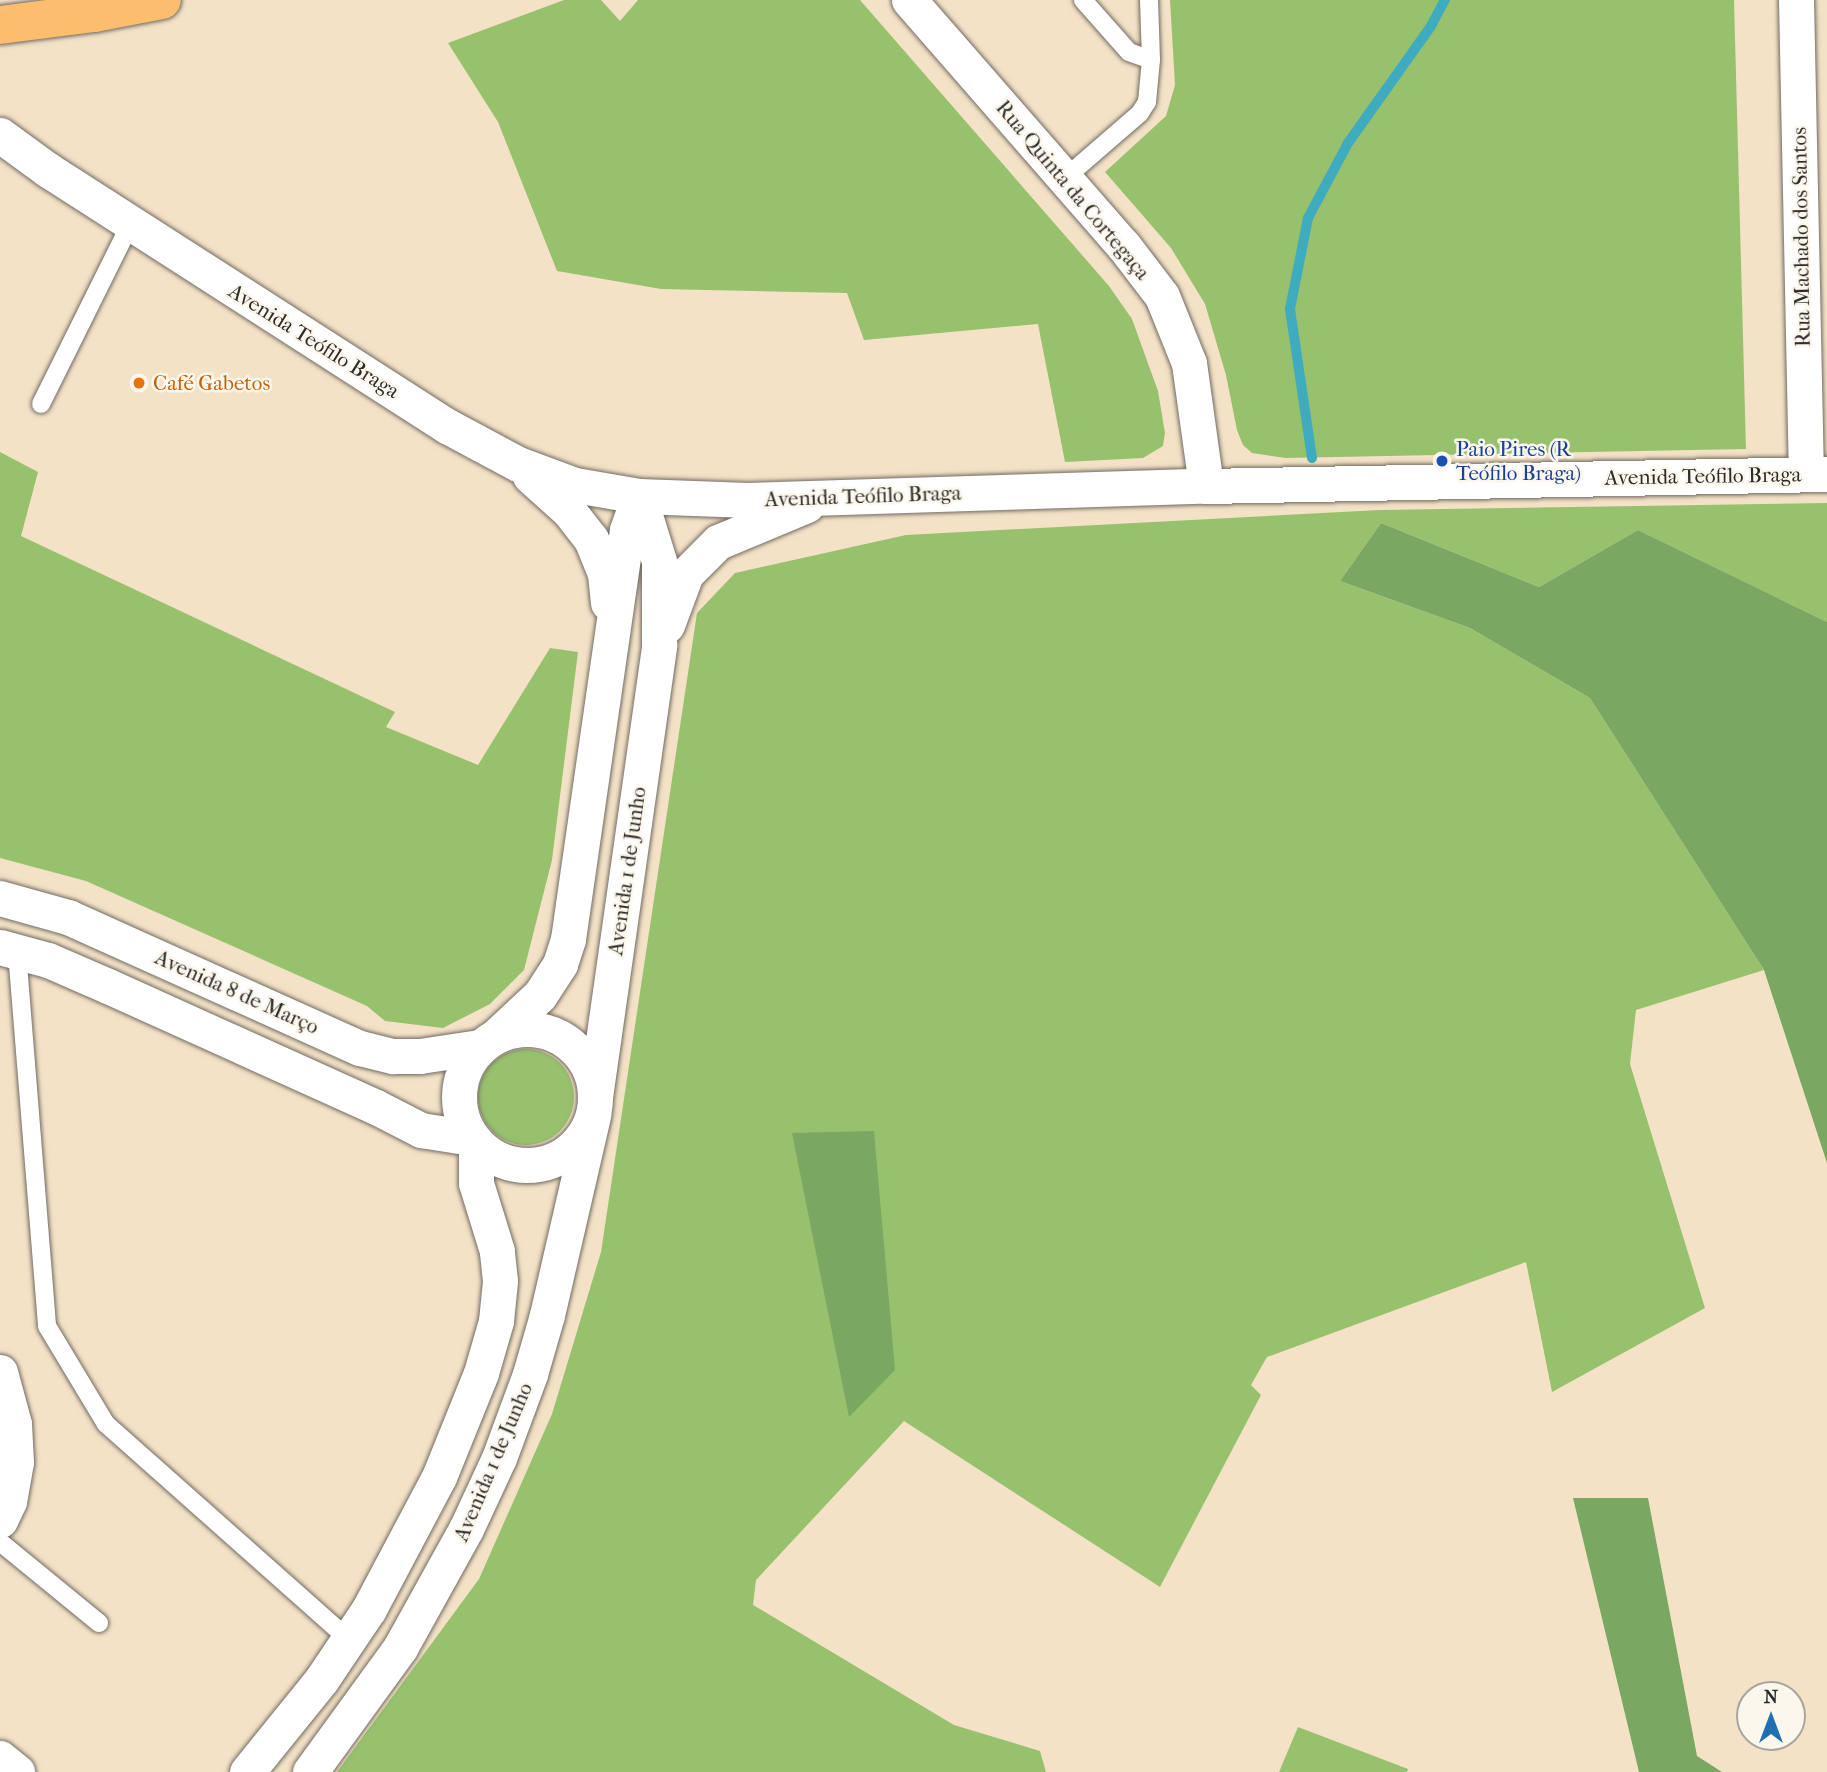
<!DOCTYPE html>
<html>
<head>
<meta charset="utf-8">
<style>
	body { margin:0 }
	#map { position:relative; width:1827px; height:1772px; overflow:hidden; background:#f4e2c7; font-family:"IM FELL French Canon",serif }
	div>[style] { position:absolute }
	.green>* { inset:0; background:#98c16e }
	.round { border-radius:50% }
	.forest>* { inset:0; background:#7aa761 }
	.stream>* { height:10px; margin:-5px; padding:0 5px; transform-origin:5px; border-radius:5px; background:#3fabbe }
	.roads { filter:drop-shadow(0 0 2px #716b62) drop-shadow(0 0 2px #716b62) }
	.service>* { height:18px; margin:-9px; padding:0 9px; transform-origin:9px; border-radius:9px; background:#fff }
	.minor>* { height:35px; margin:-17.5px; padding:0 17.5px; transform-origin:17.5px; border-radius:17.5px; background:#fff }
	.minor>.ring { margin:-17.5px; padding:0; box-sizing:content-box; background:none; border:35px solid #fff; border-radius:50% }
	.primary>* { height:38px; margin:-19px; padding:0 19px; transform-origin:19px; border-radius:19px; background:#fbbd6e }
	.dots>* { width:19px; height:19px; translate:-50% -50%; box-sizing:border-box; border:4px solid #fbf7ec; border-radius:50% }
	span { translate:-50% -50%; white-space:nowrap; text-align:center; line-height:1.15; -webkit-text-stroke:5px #fbf7ec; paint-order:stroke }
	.street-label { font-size:21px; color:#2b2b2b }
	.food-label { font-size:21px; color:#c56008 }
	.left { translate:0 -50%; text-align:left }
	.transit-label { font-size:21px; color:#164399 }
	.north { position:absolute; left:1736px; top:1681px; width:70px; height:70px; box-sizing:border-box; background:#fbf7ec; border:2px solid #a8a59f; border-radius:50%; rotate:0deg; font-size:19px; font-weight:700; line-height:28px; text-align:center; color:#2b2b2b }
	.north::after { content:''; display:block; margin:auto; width:24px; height:32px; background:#1f6fb2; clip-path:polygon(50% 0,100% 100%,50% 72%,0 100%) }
</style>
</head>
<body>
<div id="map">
	<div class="green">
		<div style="clip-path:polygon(564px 0,601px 0,620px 21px,638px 0,860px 0,1109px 286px,1132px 319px,1158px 391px,1165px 433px,1163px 446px,1143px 458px,1065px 462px,1038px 324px,864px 340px,847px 293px,661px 289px,557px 271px,498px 122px,448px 43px)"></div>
		<div style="clip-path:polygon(1170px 0,1734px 0,1746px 449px,1286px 458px,1252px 453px,1243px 445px,1237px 430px,1226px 375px,1205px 304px,1171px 248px,1105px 172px,1166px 116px,1175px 85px)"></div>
		<div style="clip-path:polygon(0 452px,38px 472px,21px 536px,395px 712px,386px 727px,478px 765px,550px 648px,578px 652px,552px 860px,524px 970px,490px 1004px,443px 1028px,385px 1021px,367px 1006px,86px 881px,0 858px)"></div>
		<div style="clip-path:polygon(1827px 503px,1827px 622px,1638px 530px,1539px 587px,1381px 523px,1340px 581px,1470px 628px,1590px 698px,1764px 970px,1636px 1010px,1630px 1064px,1705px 1308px,1552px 1392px,1526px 1262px,1267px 1357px,1251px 1385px,1261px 1395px,1160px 1587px,904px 1421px,756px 1580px,753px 1605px,954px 1725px,1040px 1751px,1046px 1772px,337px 1772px,479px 1579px,552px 1414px,601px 1252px,697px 613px,735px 573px,906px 535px,1379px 510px)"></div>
		<div class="round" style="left:478px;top:1049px;width:96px;height:96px"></div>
		<div style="clip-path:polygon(1298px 1727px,1408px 1769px,1407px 1772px,1279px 1772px)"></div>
	</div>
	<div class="forest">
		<div style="clip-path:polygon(1381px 523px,1539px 587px,1638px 530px,1827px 622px,1827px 1163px,1764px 970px,1590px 698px,1470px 628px,1340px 581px)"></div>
		<div style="clip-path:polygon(874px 1131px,895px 1370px,849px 1417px,792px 1133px)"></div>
		<div style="clip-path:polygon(1573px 1498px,1648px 1498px,1697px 1756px,1722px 1772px,1639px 1772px)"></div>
	</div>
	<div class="stream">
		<div style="left:1312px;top:458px;width:151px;rotate:-98.4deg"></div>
		<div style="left:1290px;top:309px;width:93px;rotate:-78.8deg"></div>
		<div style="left:1308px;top:218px;width:85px;rotate:-61.9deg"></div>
		<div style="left:1348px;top:143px;width:143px;rotate:-54.6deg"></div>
		<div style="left:1431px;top:26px;width:30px;rotate:-62deg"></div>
	</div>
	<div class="roads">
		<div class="service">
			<div style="left:1083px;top:0;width:69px;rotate:48.5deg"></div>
			<div style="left:1129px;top:52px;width:23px;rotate:20deg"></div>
			<div style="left:1065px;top:178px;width:99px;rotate:-40.9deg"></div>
			<div style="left:1140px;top:113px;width:13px;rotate:-58deg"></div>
			<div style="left:1147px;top:102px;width:42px;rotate:-84.6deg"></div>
			<div style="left:1151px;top:60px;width:60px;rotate:-91.9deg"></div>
			<div style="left:41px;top:404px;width:202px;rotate:-63.6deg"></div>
			<div style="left:17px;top:952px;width:375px;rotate:85.4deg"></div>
			<div style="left:47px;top:1326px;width:114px;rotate:59deg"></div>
			<div style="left:106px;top:1424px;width:324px;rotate:41.6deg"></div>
			<div style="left:0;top:1542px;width:128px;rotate:39.3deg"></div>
		</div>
		<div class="minor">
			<div style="left:909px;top:0;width:325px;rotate:48.9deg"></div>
			<div style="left:1123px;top:245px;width:64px;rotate:52.6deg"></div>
			<div style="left:1162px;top:296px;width:72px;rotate:68.1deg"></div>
			<div style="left:1189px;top:363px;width:124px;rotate:82.1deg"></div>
			<div style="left:1796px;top:0;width:474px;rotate:88.8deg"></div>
			<div style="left:0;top:135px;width:59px;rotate:36.1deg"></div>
			<div style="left:48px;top:170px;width:474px;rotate:32.7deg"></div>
			<div style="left:447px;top:426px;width:81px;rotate:28.2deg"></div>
			<div style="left:518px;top:464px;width:61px;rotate:20.2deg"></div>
			<div style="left:575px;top:485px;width:65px;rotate:9.8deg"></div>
			<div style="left:639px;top:496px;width:109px;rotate:2.1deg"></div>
			<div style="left:748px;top:500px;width:458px;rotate:-1.8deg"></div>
			<div style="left:1206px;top:486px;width:621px;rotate:-1.11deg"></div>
			<div style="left:530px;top:476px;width:52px;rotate:41.9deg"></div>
			<div style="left:569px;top:511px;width:36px;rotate:52deg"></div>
			<div style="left:591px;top:539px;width:38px;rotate:68deg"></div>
			<div style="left:605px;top:574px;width:29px;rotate:84deg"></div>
			<div style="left:667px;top:625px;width:54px;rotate:-69.6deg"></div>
			<div style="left:686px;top:574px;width:45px;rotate:-45deg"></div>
			<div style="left:718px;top:542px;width:96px;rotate:-22.6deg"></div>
			<div style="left:0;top:898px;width:71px;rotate:15.6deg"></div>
			<div style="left:68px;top:917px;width:320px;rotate:24.2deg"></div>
			<div style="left:360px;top:1048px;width:34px;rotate:14deg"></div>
			<div style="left:393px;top:1056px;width:27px"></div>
			<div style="left:420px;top:1056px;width:60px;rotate:-8.7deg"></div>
			<div style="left:0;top:947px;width:50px;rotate:15.2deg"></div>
			<div style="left:48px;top:960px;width:65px;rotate:23.4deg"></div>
			<div style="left:108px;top:986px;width:294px;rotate:24.3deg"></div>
			<div style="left:376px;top:1107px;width:51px;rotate:27.1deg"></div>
			<div style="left:421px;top:1130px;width:51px;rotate:9.1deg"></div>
			<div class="ring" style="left:459px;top:1029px;width:101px;height:101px"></div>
			<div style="left:496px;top:1036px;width:60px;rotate:-43deg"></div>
			<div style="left:540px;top:995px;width:37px;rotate:-57deg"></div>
			<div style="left:560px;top:964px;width:26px;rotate:-72deg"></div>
			<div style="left:568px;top:939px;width:413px;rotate:-81.8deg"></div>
			<div style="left:627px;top:530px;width:36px;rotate:-71deg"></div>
			<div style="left:595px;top:1097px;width:457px;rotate:-81.9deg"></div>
			<div style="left:659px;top:645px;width:84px;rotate:-90deg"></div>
			<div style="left:659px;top:561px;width:68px;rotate:-107.1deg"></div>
			<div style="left:0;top:1372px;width:54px;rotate:74.9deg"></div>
			<div style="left:14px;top:1424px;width:38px;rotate:87deg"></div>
			<div style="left:16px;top:1462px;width:40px;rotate:100deg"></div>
			<div style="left:9px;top:1501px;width:21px;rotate:115deg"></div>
			<div style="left:0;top:1758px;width:22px;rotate:39deg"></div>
			<div style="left:247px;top:1772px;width:119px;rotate:-51.1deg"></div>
			<div style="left:322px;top:1679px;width:84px;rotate:-56.1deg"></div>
			<div style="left:369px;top:1609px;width:149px;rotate:-62.1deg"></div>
			<div style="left:439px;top:1477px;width:112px;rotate:-68deg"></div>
			<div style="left:481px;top:1373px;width:54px;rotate:-73.9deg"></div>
			<div style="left:496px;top:1321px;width:40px;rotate:-84.3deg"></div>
			<div style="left:500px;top:1281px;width:30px;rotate:-96deg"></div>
			<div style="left:497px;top:1251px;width:71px;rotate:-107.2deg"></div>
			<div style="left:476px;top:1183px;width:41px;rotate:-90deg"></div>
			<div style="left:310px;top:1772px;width:153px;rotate:-54deg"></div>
			<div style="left:400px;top:1648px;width:136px;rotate:-61deg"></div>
			<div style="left:466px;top:1529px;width:78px;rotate:-65.1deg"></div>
			<div style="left:499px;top:1458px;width:90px;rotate:-69.7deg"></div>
			<div style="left:530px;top:1374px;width:61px;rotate:-73.9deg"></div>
			<div style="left:547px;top:1315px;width:205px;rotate:-77deg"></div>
		</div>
		<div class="primary">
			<div style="left:0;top:25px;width:95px;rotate:-7.3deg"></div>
			<div style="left:94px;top:13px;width:69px;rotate:-10.8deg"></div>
		</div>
	</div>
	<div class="dots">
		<div style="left:139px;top:383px;background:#e8710a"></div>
		<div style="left:1442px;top:461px;background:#1a4fb4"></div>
	</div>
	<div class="street-label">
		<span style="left:1073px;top:190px;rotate:50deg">Rua Quinta da Cortegaça</span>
		<span style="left:1801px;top:237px;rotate:-91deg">Rua Machado dos Santos</span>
		<span style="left:314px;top:341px;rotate:32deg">Avenida Teófilo Braga</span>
		<span style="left:1703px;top:476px;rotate:-1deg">Avenida Teófilo Braga</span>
		<span style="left:863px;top:496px;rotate:-2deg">Avenida Teófilo Braga</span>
		<span style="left:627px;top:871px;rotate:-82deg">Avenida 1 de Junho</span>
		<span style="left:237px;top:992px;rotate:24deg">Avenida 8 de Março</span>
		<span style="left:493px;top:1462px;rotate:-67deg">Avenida 1 de Junho</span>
	</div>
	<div class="food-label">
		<span class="left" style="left:153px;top:383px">Café Gabetos</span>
	</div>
	<div class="transit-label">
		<span class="left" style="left:1456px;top:461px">Paio Pires (R<br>Teófilo Braga)</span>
	</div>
	<div class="north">N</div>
</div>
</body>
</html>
